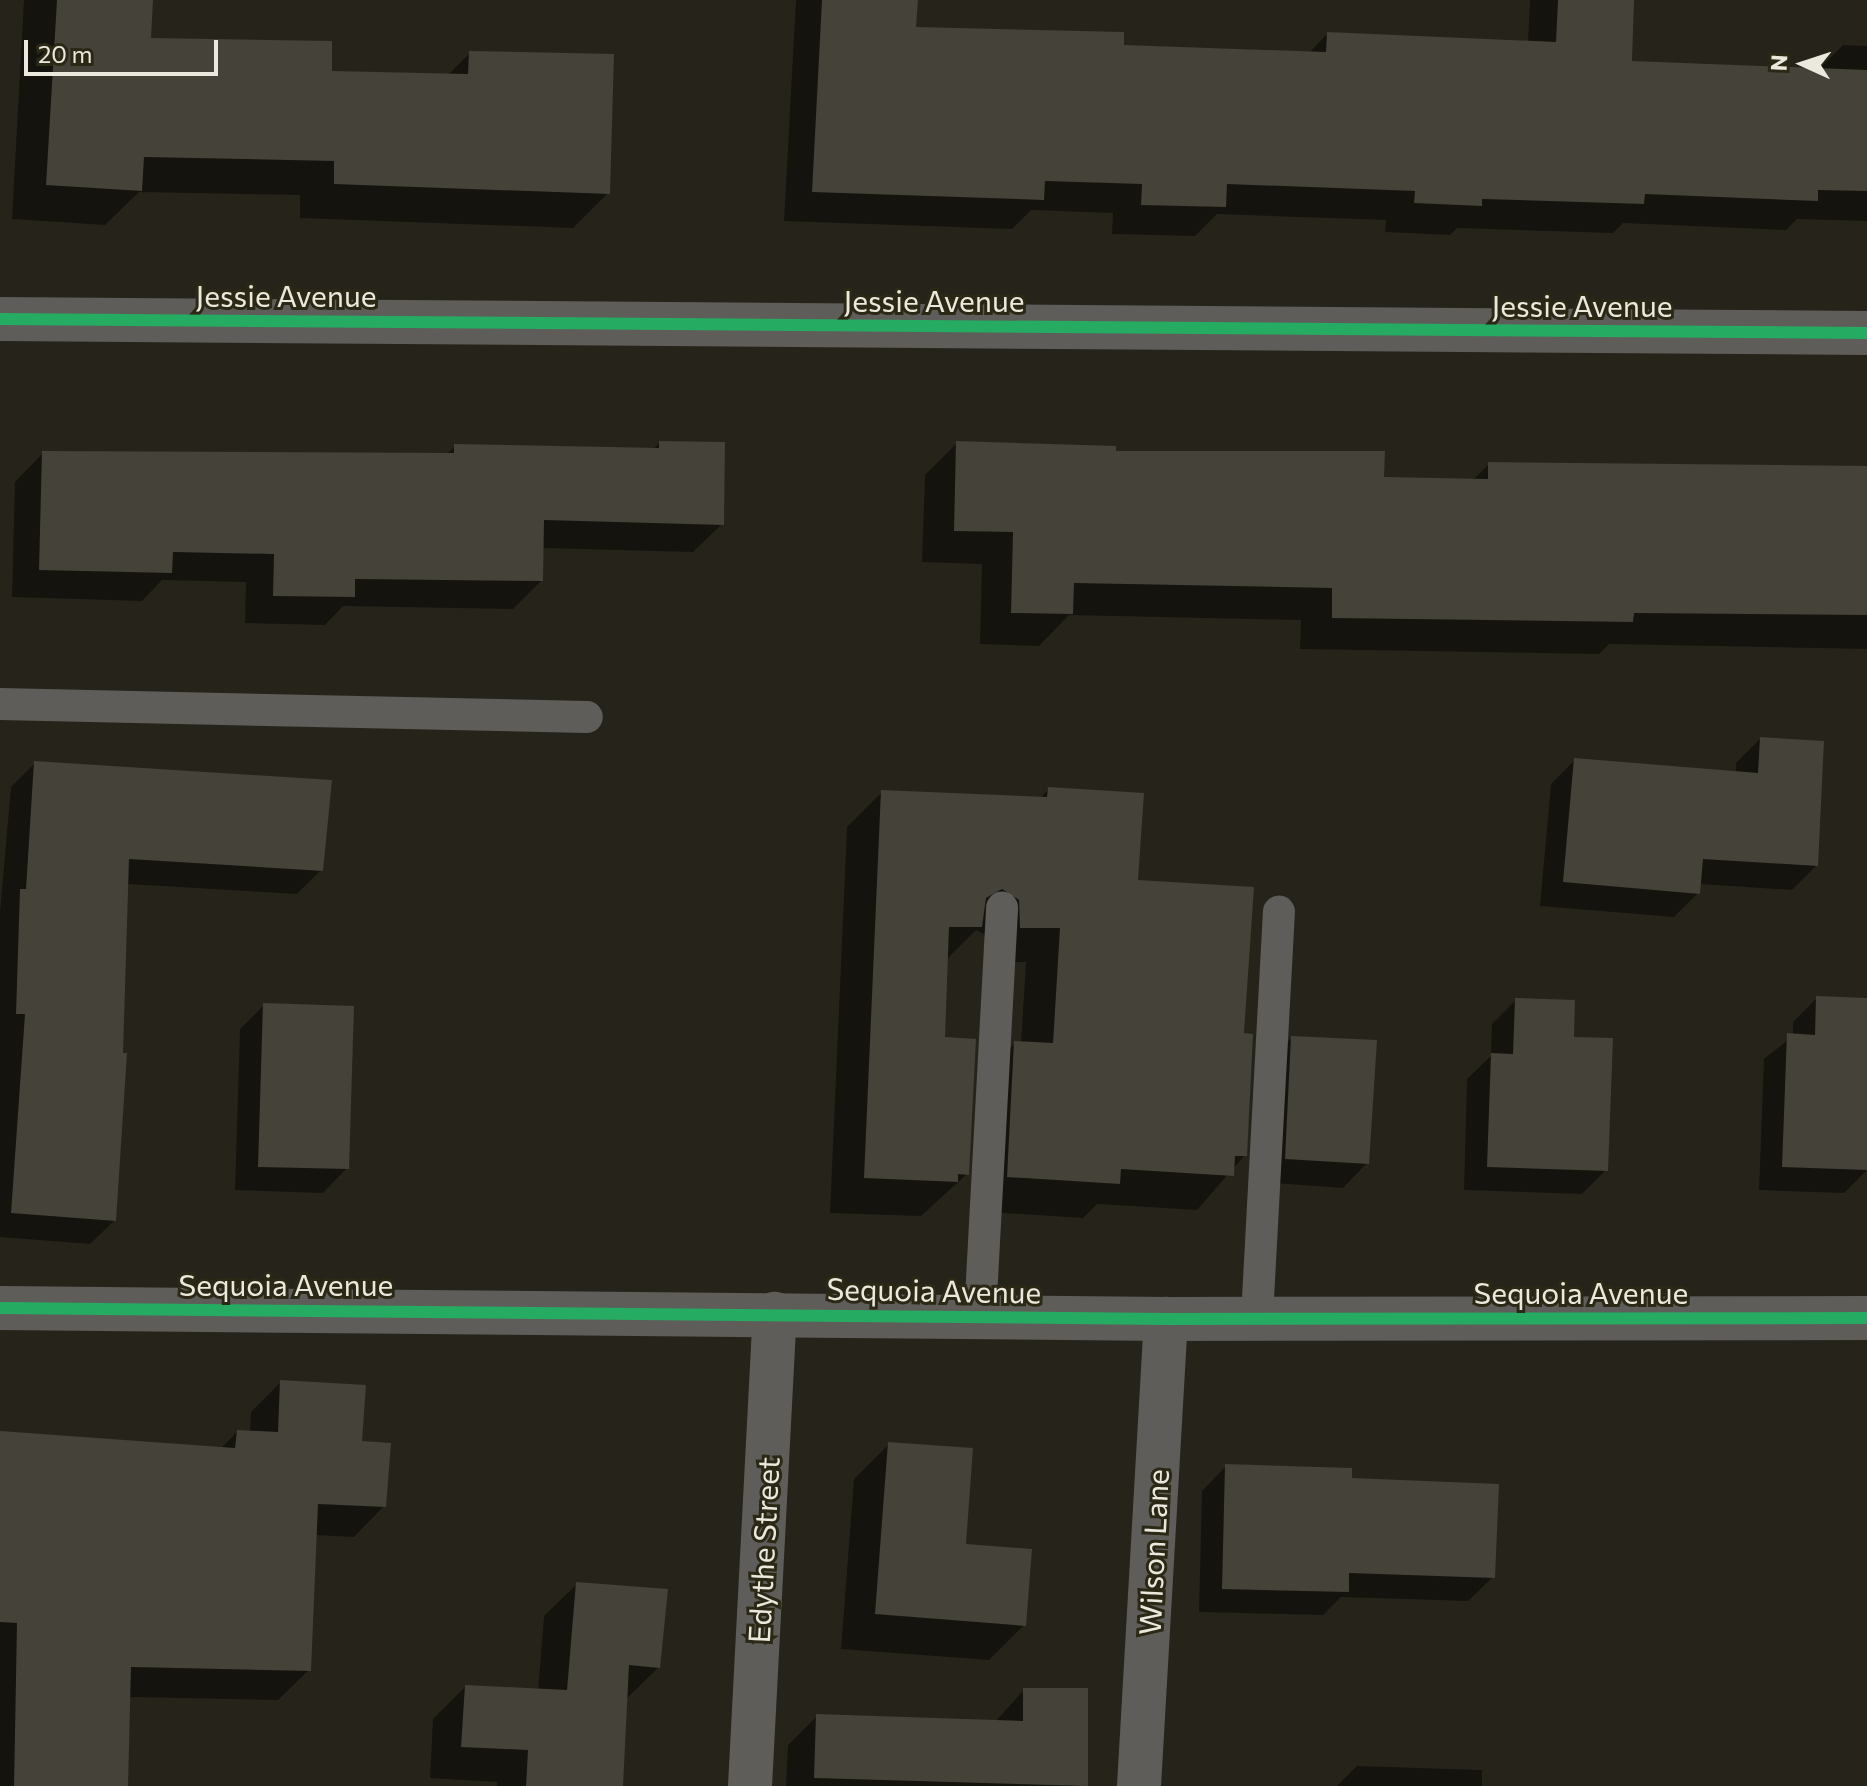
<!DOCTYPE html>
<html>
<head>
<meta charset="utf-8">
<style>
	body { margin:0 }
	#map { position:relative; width:1867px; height:1786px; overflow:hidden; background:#26241a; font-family:Commissioner,sans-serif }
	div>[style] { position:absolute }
	.shadow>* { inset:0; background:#0007 }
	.building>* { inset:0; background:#444239 }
	.service>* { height:32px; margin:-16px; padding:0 16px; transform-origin:16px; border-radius:16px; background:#5e5d59 }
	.minor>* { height:44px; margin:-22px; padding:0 22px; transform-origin:22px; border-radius:22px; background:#5e5d59 }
	.cycleway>* { height:12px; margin:-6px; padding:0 6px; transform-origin:6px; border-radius:6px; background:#26ab63 }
	span { translate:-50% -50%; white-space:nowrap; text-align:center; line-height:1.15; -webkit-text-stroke:6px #2b2815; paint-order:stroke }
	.street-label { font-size:30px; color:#ebe9dd }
	.north { position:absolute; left:1763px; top:24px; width:80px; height:80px; -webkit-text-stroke:6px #2b2815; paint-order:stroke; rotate:273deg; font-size:22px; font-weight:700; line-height:32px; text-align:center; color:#ebe9dd }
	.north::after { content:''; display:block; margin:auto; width:28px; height:36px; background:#ebe9dd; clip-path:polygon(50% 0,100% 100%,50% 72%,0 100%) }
	.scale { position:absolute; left:24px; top:40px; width:194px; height:36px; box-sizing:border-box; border:4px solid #ebe9dd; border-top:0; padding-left:10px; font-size:24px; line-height:28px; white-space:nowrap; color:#ebe9dd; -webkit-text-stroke:6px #2b2815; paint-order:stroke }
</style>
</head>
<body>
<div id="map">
	<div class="shadow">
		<div style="clip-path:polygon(24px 0,151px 0,149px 40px,330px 73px,447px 76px,470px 53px,608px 193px,573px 228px,300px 218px,300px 195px,139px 192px,105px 225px,12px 219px)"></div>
		<div style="clip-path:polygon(796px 0,916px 0,914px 29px,1122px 47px,1309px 53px,1327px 34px,1528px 43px,1530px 0,1632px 0,1630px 63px,1818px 70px,1843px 45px,1867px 46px,1867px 221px,1797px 219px,1786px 230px,1623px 223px,1613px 233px,1457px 228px,1450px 235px,1385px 232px,1386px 220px,1217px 214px,1195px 236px,1112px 234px,1113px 213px,1031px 210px,1012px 229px,784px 221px)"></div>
		<div style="clip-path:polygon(659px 443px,722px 524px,693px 552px,542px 548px,541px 581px,513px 609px,343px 606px,325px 625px,245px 623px,246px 582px,162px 580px,142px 601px,12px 597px,15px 482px,43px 453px,446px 455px,455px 446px,653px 450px)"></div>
		<div style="clip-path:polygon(957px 443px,1382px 479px,1472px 481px,1489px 464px,1867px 469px,1867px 649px,1609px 644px,1599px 654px,1300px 649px,1301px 620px,1069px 615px,1039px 646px,980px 644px,982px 564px,922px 562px,925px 475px)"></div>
		<div style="clip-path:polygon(1760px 739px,1816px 866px,1792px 890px,1699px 884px,1698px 893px,1674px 917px,1540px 906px,1551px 784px,1575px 760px,1736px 773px,1736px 763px)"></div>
		<div style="clip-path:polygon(35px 763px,321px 870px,297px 894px,127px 884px,115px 1220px,90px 1244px,0 1237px,0 912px,11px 787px)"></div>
		<div style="clip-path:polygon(1048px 790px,1136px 882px,1242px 1035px,1245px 1155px,1197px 1210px,1097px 1204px,1083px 1218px,972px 1211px,980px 1078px,1015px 1043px,1021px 1043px,1026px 962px,986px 962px,985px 935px,976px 930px,946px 960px,942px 1039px,967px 1174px,921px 1216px,830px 1213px,847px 827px,882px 792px,1039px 799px)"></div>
		<div style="clip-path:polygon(1817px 998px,1867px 1000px,1867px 1170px,1844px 1193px,1759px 1190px,1764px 1059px,1793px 1036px,1793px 1022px)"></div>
		<div style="clip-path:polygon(1516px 1000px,1572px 1039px,1606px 1170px,1582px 1194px,1464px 1190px,1467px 1079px,1491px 1056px,1492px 1024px)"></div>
		<div style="clip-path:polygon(264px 1005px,347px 1168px,323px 1193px,235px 1190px,240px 1029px)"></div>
		<div style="clip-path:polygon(1292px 1038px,1367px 1163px,1343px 1188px,1261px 1182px,1268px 1062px)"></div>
		<div style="clip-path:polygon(281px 1382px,359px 1443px,384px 1506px,354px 1537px,315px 1535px,309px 1670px,278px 1700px,128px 1697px,126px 1786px,0 1786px,0 1433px,220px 1449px,237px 1432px,250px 1432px,251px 1412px)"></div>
		<div style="clip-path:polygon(889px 1444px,1024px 1625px,989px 1660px,841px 1649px,854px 1479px)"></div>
		<div style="clip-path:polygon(1226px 1466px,1350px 1480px,1493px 1577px,1468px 1601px,1341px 1597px,1323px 1615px,1199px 1612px,1202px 1491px)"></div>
		<div style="clip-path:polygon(577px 1584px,659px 1667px,625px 1700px,621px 1786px,497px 1786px,497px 1782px,430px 1778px,433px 1719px,465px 1687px,538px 1691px,544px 1616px)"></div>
		<div style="clip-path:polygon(1024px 1690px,1086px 1690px,1086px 1786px,786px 1786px,788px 1745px,817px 1716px,995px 1722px)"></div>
		<div style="clip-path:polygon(1357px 1766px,1482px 1770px,1482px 1786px,1337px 1786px)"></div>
	</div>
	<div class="building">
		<div style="clip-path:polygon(57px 0,153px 0,151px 38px,332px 41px,332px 71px,468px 74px,469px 51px,614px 54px,610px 194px,334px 184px,334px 161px,144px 157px,142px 191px,46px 185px)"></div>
		<div style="clip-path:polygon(822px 0,918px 0,916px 27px,1124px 32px,1124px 45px,1326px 52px,1327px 32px,1556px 42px,1558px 0,1634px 0,1632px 61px,1867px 70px,1867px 191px,1818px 190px,1818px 201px,1645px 194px,1644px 204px,1482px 199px,1482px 206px,1414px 203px,1415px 191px,1227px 184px,1226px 207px,1141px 205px,1142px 184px,1045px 181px,1044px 200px,812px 192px)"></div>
		<div style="clip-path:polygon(659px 441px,725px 442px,724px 525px,544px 520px,543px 581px,355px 579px,355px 597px,273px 596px,274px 554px,173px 552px,172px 573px,39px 570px,42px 451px,454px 453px,454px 444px,659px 448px)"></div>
		<div style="clip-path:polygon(956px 441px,1116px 446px,1116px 451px,1385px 451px,1384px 477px,1488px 479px,1488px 462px,1867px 466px,1867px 615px,1634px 613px,1633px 622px,1332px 618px,1332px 588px,1074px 583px,1073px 614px,1011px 613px,1013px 532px,954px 531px)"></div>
		<div style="clip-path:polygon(1760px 737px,1824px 741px,1818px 866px,1703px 859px,1700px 894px,1563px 882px,1574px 758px,1758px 773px)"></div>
		<div style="clip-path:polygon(34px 761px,332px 780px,323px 871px,129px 859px,123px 1053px,127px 1053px,116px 1221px,11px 1213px,25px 1014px,16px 1014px,20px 889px,26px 889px)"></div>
		<div style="clip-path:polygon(1048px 787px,1144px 793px,1138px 880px,1254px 887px,1244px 1033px,1253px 1034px,1247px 1156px,1235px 1156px,1234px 1176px,1121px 1169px,1120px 1184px,1007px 1177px,1014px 1041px,1053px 1043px,1060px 928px,1020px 928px,1019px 900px,1002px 889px,986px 898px,982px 927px,949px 927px,945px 1037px,976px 1039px,969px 1175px,958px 1174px,958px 1182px,864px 1178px,881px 790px,1047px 797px)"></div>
		<div style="clip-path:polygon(1816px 996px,1867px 998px,1867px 1170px,1782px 1167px,1787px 1033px,1815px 1035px)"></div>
		<div style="clip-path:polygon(1515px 998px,1575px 1000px,1574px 1037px,1613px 1038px,1608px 1171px,1487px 1167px,1491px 1053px,1513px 1054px)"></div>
		<div style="clip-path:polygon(263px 1003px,354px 1006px,349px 1169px,258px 1167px)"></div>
		<div style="clip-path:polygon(1291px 1036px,1377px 1040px,1369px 1164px,1285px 1159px)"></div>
		<div style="clip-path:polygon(280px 1380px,366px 1385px,362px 1441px,391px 1443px,386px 1507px,318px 1504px,311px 1671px,131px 1667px,128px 1786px,14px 1786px,17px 1623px,0 1622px,0 1431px,235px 1448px,237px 1430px,278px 1432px)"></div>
		<div style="clip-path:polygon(888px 1442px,973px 1448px,966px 1544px,1032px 1549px,1026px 1626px,875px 1614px)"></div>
		<div style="clip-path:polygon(1225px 1464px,1352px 1468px,1352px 1478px,1499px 1484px,1495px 1578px,1349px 1573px,1349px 1592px,1222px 1589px)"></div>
		<div style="clip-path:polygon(576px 1582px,668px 1589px,660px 1668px,629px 1665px,623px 1786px,526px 1786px,528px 1750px,461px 1747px,465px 1685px,567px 1690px)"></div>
		<div style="clip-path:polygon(1023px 1688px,1088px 1688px,1088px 1786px,814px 1778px,816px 1714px,1023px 1721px)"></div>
	</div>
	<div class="service">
		<div style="left:0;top:704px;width:587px;rotate:1.27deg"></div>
		<div style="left:980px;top:1316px;width:409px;rotate:-86.9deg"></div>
		<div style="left:1257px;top:1317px;width:406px;rotate:-86.9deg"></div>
	</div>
	<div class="minor">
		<div style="left:0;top:319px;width:1867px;rotate:0.43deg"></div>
		<div style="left:0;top:1308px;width:1166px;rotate:0.54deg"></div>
		<div style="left:1166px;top:1319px;width:701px;rotate:-0.08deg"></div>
		<div style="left:750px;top:1786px;width:473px;rotate:-87deg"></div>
		<div style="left:1139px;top:1786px;width:468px;rotate:-86.7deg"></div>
	</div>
	<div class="cycleway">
		<div style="left:0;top:319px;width:1867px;rotate:0.43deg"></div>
		<div style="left:0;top:1308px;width:1166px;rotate:0.54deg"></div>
		<div style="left:1166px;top:1319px;width:701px;rotate:-0.08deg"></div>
	</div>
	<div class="street-label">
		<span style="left:286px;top:295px">Jessie Avenue</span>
		<span style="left:934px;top:300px">Jessie Avenue</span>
		<span style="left:1582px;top:305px">Jessie Avenue</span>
		<span style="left:286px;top:1284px">Sequoia Avenue</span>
		<span style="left:934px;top:1290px;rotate:1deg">Sequoia Avenue</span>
		<span style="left:1581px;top:1292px">Sequoia Avenue</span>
		<span style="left:763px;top:1550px;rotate:-87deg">Edythe Street</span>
		<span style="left:1153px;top:1552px;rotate:-87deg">Wilson Lane</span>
	</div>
	<div class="north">N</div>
	<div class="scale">20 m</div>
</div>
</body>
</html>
